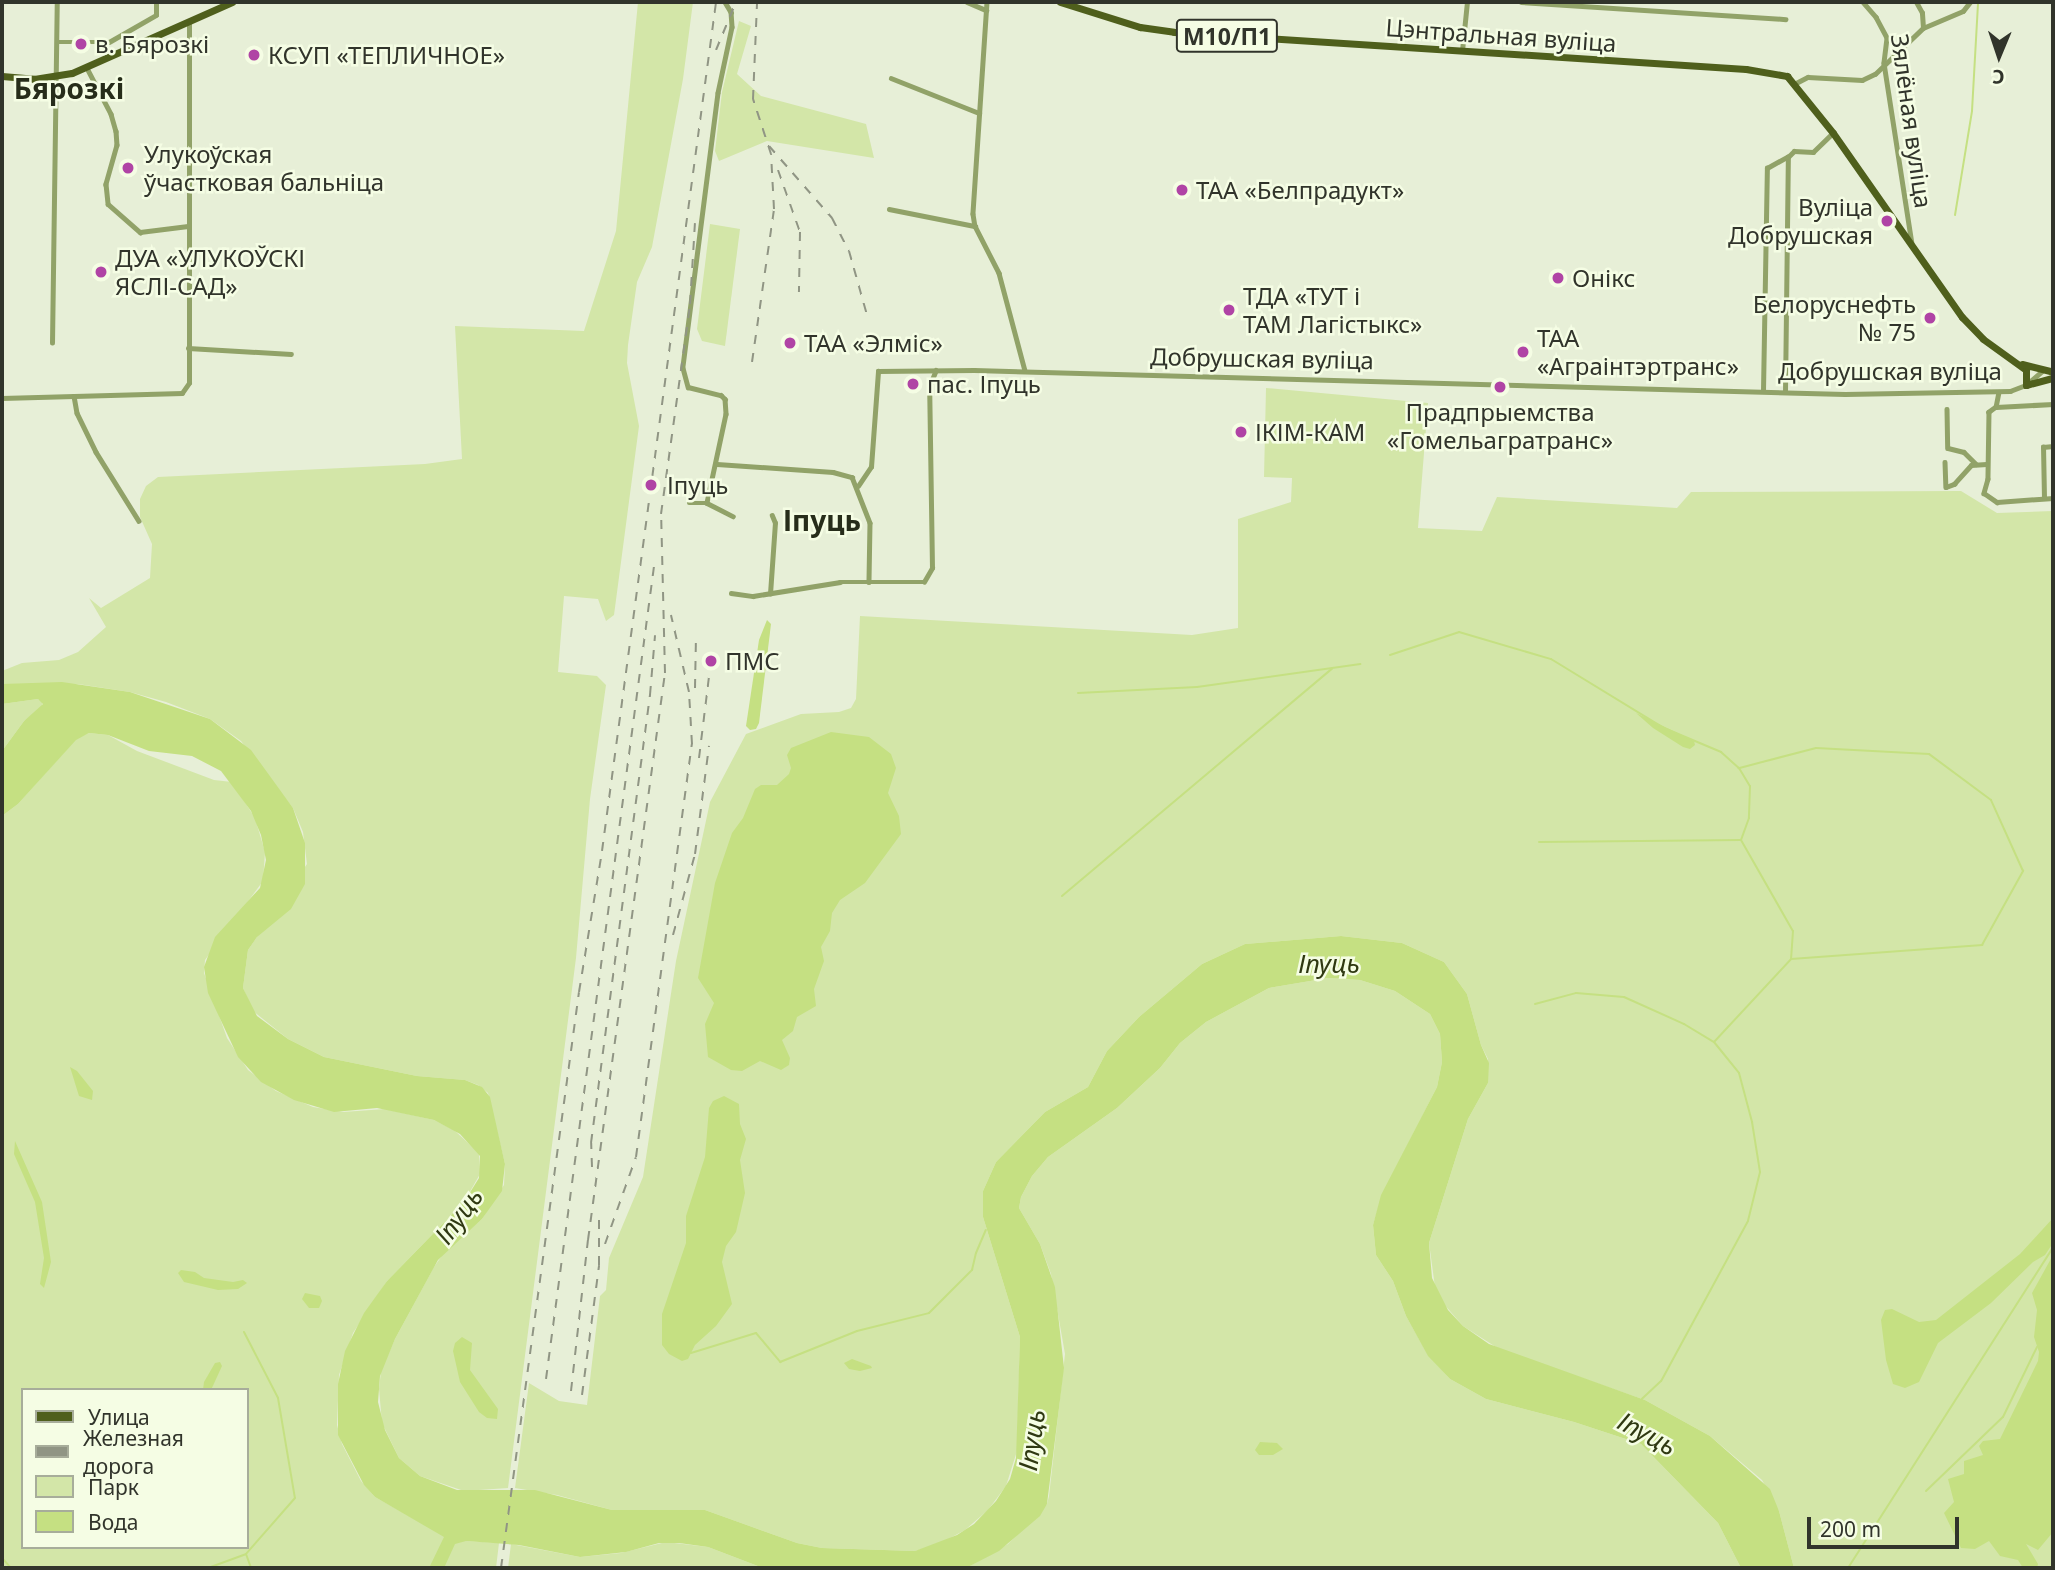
<!DOCTYPE html>
<html>
<head>
<meta charset="utf-8">
<style>
	body { margin:0 }
	#map { position:relative; width:2055px; height:1570px; overflow:hidden; background:#e7efd7; font-family:"Noto Sans",sans-serif }
	div>[style] { position:absolute }
	.green>* { inset:0; background:#d3e6a8 }
	.water>* { inset:0; background:#c5e082 }
	.stream>* { height:2px; margin:-1px; padding:0 1px; transform-origin:1px; border-radius:1px; background:#c5e082 }
	.street>* { height:4.5px; margin:-2.25px; padding:0 2.25px; transform-origin:2.25px; border-radius:2.25px; background:#91a268 }
	.primary>* { height:7px; margin:-3.5px; padding:0 3.5px; transform-origin:3.5px; border-radius:3.5px; background:#4f5f1c }
	.rail>* { height:2px; margin-top:-1px; transform-origin:0; background:repeating-linear-gradient(90deg,#909584 0 9px,transparent 0 18px) }
	.dots>* { width:19px; height:19px; translate:-50% -50%; box-sizing:border-box; border:4px solid #f5fde4; border-radius:50% }
	span { translate:-50% -50%; white-space:nowrap; text-align:center; line-height:1.15; -webkit-text-stroke:5px #f5fde4; paint-order:stroke }
	.shield-label span { padding:2px 5px; background:#f5fde4; border:2px solid; border-radius:5px; -webkit-text-stroke-width:0 }
	.shield-label { font-size:23px; color:#31342b; font-weight:700 }
	.street-label { font-size:24px; color:#31342b }
	.poi-label { font-size:24px; color:#31342b }
	.left { translate:0 -50%; text-align:left }
	.right { translate:-100% -50%; text-align:right }
	.water-label { font-size:26px; color:#2f3912; font-style:italic }
	.quarter-label { font-size:28px; color:#272d1a; font-weight:700 }
	.frame { position:absolute; inset:0; border:4px solid #31342b; pointer-events:none }
	.legend { position:absolute; left:21px; top:1388px; width:228px; height:161px; box-sizing:border-box; background:#f5fde4; border:2px solid #a7ad9a; margin:0; padding:9px 12px; list-style:none; font-size:21px; color:#31342b }
	.legend li { display:flex; align-items:center; gap:14px; height:35px }
	.legend b { width:35px; border:2px solid #a7ad9a }
	.north { position:absolute; left:1964px; top:21px; width:70px; height:70px; -webkit-text-stroke:5px #f5fde4; paint-order:stroke; rotate:182deg; font-size:19px; font-weight:700; line-height:28px; text-align:center; color:#31342b }
	.north::after { content:''; display:block; margin:auto; width:24px; height:32px; background:#31342b; clip-path:polygon(50% 0,100% 100%,50% 72%,0 100%) }
	.scale { position:absolute; left:1807px; top:1517px; width:152px; height:32px; box-sizing:border-box; border:4px solid #31342b; border-top:0; padding-left:9px; font-size:21px; line-height:24px; white-space:nowrap; color:#31342b; -webkit-text-stroke:5px #f5fde4; paint-order:stroke }
</style>
</head>
<body>
<div id="map">
	<div class="green">
		<div style="clip-path:polygon(638px 2px,693px 2px,683px 79px,652px 247px,637px 282px,628px 345px,627px 363px,639px 426px,614px 615px,606px 621px,598px 599px,564px 596px,558px 672px,597px 676px,606px 685px,590px 799px,576px 958px,508px 1488px,464px 1491px,420px 1476px,399px 1458px,382px 1423px,379px 1389px,381px 1371px,395px 1339px,434px 1267px,443px 1254px,482px 1219px,504px 1185px,505px 1164px,488px 1093px,478px 1085px,465px 1080px,417px 1076px,324px 1057px,288px 1039px,253px 1011px,243px 988px,248px 950px,307px 864px,303px 832px,293px 808px,241px 741px,210px 719px,166px 702px,130px 692px,78px 684px,2px 684px,2px 671px,22px 663px,59px 660px,78px 652px,106px 627px,89px 598px,101px 608px,150px 578px,152px 544px,140px 517px,140px 499px,146px 486px,158px 477px,425px 464px,462px 459px,455px 326px,584px 331px,616px 231px)"></div>
		<div style="clip-path:polygon(739px 21px,751px 26px,737px 74px,761px 96px,866px 124px,874px 158px,767px 141px,719px 161px,715px 151px,722px 92px)"></div>
		<div style="clip-path:polygon(710px 224px,740px 229px,725px 346px,702px 341px,697px 329px)"></div>
		<div style="clip-path:polygon(1266px 388px,1428px 403px,1418px 528px,1482px 531px,1497px 497px,1677px 508px,1691px 492px,1961px 491px,1997px 513px,2053px 511px,2053px 1568px,1794px 1568px,1779px 1511px,1762px 1480px,1710px 1436px,1645px 1400px,1499px 1349px,1463px 1326px,1443px 1303px,1435px 1287px,1429px 1243px,1468px 1119px,1488px 1083px,1488px 1059px,1481px 1045px,1467px 994px,1444px 962px,1402px 943px,1341px 936px,1245px 944px,1202px 964px,1139px 1017px,1107px 1051px,1088px 1087px,1045px 1112px,996px 1162px,983px 1191px,983px 1217px,1020px 1337px,1017px 1451px,1006px 1486px,988px 1510px,965px 1530px,937px 1545px,915px 1551px,822px 1548px,797px 1543px,705px 1510px,612px 1510px,557px 1495px,515px 1488px,529px 1383px,559px 1401px,587px 1405px,600px 1296px,606px 1290px,609px 1258px,643px 1177px,676px 961px,710px 802px,746px 734px,801px 714px,839px 712px,851px 708px,856px 699px,860px 616px,1192px 635px,1238px 628px,1238px 519px,1291px 502px,1292px 478px,1264px 477px)"></div>
		<div style="clip-path:polygon(38px 699px,43px 702px,41px 708px,24px 721px,2px 751px,2px 704px)"></div>
		<div style="clip-path:polygon(evenodd,89px 733px,108px 735px,137px 751px,214px 780px,232px 782px,255px 818px,265px 852px,263px 881px,205px 960px,204px 973px,227px 1038px,248px 1070px,276px 1091px,313px 1107px,343px 1112px,385px 1109px,434px 1120px,454px 1130px,479px 1153px,480px 1174px,464px 1202px,387px 1281px,353px 1333px,339px 1375px,337px 1425px,342px 1444px,361px 1481px,375px 1497px,441px 1534px,466px 1541px,499px 1543px,496px 1568px,2px 1568px,2px 816px,18px 804px,76px 739px,89px 733px,23px 1390px,247px 1390px,247px 1547px,23px 1547px,23px 1390px)"></div>
		<div style="clip-path:polygon(1328px 978px,1360px 980px,1395px 991px,1430px 1014px,1440px 1034px,1442px 1062px,1437px 1087px,1382px 1195px,1373px 1225px,1376px 1255px,1393px 1281px,1406px 1316px,1428px 1355px,1450px 1379px,1486px 1399px,1574px 1422px,1641px 1444px,1718px 1523px,1741px 1568px,966px 1568px,1008px 1544px,1047px 1504px,1049px 1496px,1065px 1354px,1051px 1274px,1040px 1244px,1019px 1208px,1021px 1197px,1032px 1176px,1048px 1157px,1117px 1108px,1160px 1068px,1180px 1043px,1206px 1022px,1269px 988px)"></div>
		<div style="clip-path:polygon(666px 1542px,708px 1547px,763px 1568px,508px 1568px,511px 1544px,580px 1557px,621px 1553px)"></div>
	</div>
	<div class="water">
		<div style="clip-path:polygon(767px 620px,771px 624px,759px 723px,756px 729px,750px 730px,746px 726px,759px 640px)"></div>
		<div style="clip-path:polygon(62px 682px,130px 692px,210px 719px,251px 750px,293px 808px,305px 843px,305px 884px,291px 909px,257px 937px,248px 950px,243px 988px,257px 1016px,288px 1039px,324px 1057px,417px 1076px,465px 1080px,482px 1087px,490px 1097px,505px 1164px,502px 1191px,482px 1219px,438px 1260px,395px 1339px,380px 1376px,378px 1402px,385px 1430px,399px 1458px,420px 1476px,457px 1490px,535px 1490px,612px 1510px,705px 1510px,797px 1543px,822px 1548px,915px 1551px,957px 1535px,974px 1524px,996px 1501px,1010px 1479px,1016px 1458px,1020px 1337px,983px 1217px,983px 1191px,996px 1162px,1045px 1112px,1088px 1087px,1107px 1051px,1139px 1017px,1202px 964px,1245px 944px,1341px 936px,1402px 943px,1444px 962px,1467px 994px,1481px 1045px,1489px 1063px,1488px 1083px,1468px 1119px,1429px 1243px,1432px 1278px,1448px 1310px,1463px 1326px,1489px 1344px,1645px 1400px,1710px 1436px,1770px 1489px,1779px 1511px,1794px 1568px,1741px 1568px,1718px 1523px,1641px 1444px,1574px 1422px,1486px 1399px,1450px 1379px,1428px 1356px,1406px 1316px,1393px 1281px,1376px 1255px,1373px 1225px,1381px 1195px,1437px 1087px,1442px 1062px,1440px 1034px,1430px 1014px,1395px 991px,1360px 980px,1328px 978px,1269px 988px,1206px 1022px,1180px 1043px,1160px 1068px,1117px 1108px,1048px 1157px,1032px 1176px,1021px 1197px,1019px 1208px,1040px 1244px,1055px 1287px,1064px 1368px,1047px 1504px,1040px 1516px,999px 1551px,966px 1568px,763px 1568px,708px 1547px,679px 1543px,659px 1543px,626px 1552px,580px 1557px,519px 1545px,466px 1541px,455px 1544px,444px 1568px,429px 1568px,444px 1537px,375px 1497px,364px 1485px,338px 1435px,338px 1384px,345px 1351px,364px 1313px,387px 1281px,464px 1202px,479px 1178px,480px 1156px,460px 1134px,434px 1120px,377px 1108px,334px 1112px,294px 1100px,261px 1082px,238px 1057px,208px 993px,204px 967px,215px 937px,260px 888px,266px 860px,261px 835px,251px 811px,221px 771px,192px 756px,149px 751px,108px 735px,89px 733px,76px 740px,18px 804px,2px 816px,2px 751px,24px 721px,43px 704px,38px 699px,2px 704px,2px 684px)"></div>
		<div style="clip-path:polygon(1636px 713px,1694px 741px,1695px 745px,1690px 749px,1683px 747px,1653px 728px)"></div>
		<div style="clip-path:polygon(831px 732px,869px 737px,891px 754px,896px 768px,888px 793px,899px 816px,901px 834px,865px 883px,840px 900px,832px 913px,830px 931px,821px 947px,824px 961px,814px 989px,816px 1006px,797px 1017px,793px 1031px,782px 1040px,790px 1058px,789px 1065px,781px 1070px,760px 1061px,742px 1071px,731px 1070px,708px 1057px,705px 1024px,714px 1003px,698px 978px,715px 883px,732px 833px,743px 818px,755px 789px,761px 785px,777px 785px,789px 774px,791px 768px,787px 755px,791px 748px)"></div>
		<div style="clip-path:polygon(70px 1067px,77px 1071px,93px 1091px,92px 1100px,79px 1096px)"></div>
		<div style="clip-path:polygon(724px 1096px,739px 1104px,740px 1124px,746px 1139px,740px 1160px,745px 1193px,736px 1232px,726px 1246px,722px 1262px,732px 1304px,716px 1326px,695px 1345px,688px 1359px,682px 1361px,669px 1354px,662px 1345px,662px 1314px,686px 1243px,686px 1216px,705px 1157px,709px 1108px,713px 1101px)"></div>
		<div style="clip-path:polygon(15px 1141px,42px 1202px,51px 1262px,44px 1288px,40px 1284px,44px 1258px,35px 1202px,14px 1154px)"></div>
		<div style="clip-path:polygon(2053px 1218px,2053px 1243px,2045px 1255px,2033px 1262px,1991px 1303px,1938px 1343px,1919px 1382px,1905px 1388px,1893px 1384px,1886px 1360px,1881px 1320px,1885px 1310px,1892px 1309px,1919px 1322px,1936px 1320px,2020px 1254px)"></div>
		<div style="clip-path:polygon(2053px 1255px,2053px 1532px,2038px 1550px,2026px 1544px,2038px 1564px,2037px 1568px,2023px 1568px,2018px 1560px,2000px 1556px,1989px 1541px,1975px 1549px,1961px 1548px,1944px 1513px,1954px 1502px,1948px 1479px,1964px 1474px,1964px 1461px,1983px 1455px,1979px 1446px,1983px 1441px,2000px 1439px,2038px 1361px,2039px 1352px,2034px 1337px,2037px 1310px,2032px 1293px)"></div>
		<div style="clip-path:polygon(181px 1270px,195px 1272px,204px 1278px,233px 1282px,243px 1280px,247px 1283px,238px 1289px,218px 1290px,184px 1282px,178px 1273px)"></div>
		<div style="clip-path:polygon(305px 1293px,320px 1296px,322px 1301px,319px 1308px,309px 1308px,302px 1299px)"></div>
		<div style="clip-path:polygon(462px 1337px,472px 1343px,470px 1370px,498px 1409px,497px 1419px,487px 1418px,479px 1412px,460px 1382px,453px 1351px,455px 1343px)"></div>
		<div style="clip-path:polygon(852px 1359px,871px 1366px,872px 1368px,860px 1371px,849px 1369px,844px 1363px)"></div>
		<div style="clip-path:polygon(220px 1362px,222px 1366px,211px 1390px,203px 1390px,204px 1382px,215px 1363px)"></div>
		<div style="clip-path:polygon(1260px 1442px,1277px 1443px,1283px 1449px,1273px 1455px,1259px 1455px,1255px 1450px)"></div>
	</div>
	<div class="stream">
		<div style="left:1955px;top:215px;width:105px;rotate:-80.7deg"></div>
		<div style="left:1972px;top:111px;width:109px;rotate:-86.8deg"></div>
		<div style="left:1390px;top:655px;width:73px;rotate:-18.4deg"></div>
		<div style="left:1459px;top:632px;width:96px;rotate:16.4deg"></div>
		<div style="left:1551px;top:659px;width:132px;rotate:31.4deg"></div>
		<div style="left:1664px;top:728px;width:62px;rotate:22.8deg"></div>
		<div style="left:1721px;top:752px;width:24px;rotate:42deg"></div>
		<div style="left:1739px;top:768px;width:21px;rotate:59deg"></div>
		<div style="left:1750px;top:786px;width:32px;rotate:92deg"></div>
		<div style="left:1749px;top:818px;width:23px;rotate:110deg"></div>
		<div style="left:1078px;top:693px;width:119px;rotate:-2.9deg"></div>
		<div style="left:1197px;top:687px;width:165px;rotate:-8deg"></div>
		<div style="left:1539px;top:842px;width:202px;rotate:-0.6deg"></div>
		<div style="left:1741px;top:840px;width:105px;rotate:60.3deg"></div>
		<div style="left:1793px;top:931px;width:28px;rotate:94deg"></div>
		<div style="left:1062px;top:896px;width:353px;rotate:-40.1deg"></div>
		<div style="left:1535px;top:1004px;width:42px;rotate:-15deg"></div>
		<div style="left:1576px;top:993px;width:48px;rotate:4.8deg"></div>
		<div style="left:1624px;top:997px;width:66px;rotate:24.2deg"></div>
		<div style="left:1684px;top:1024px;width:35px;rotate:31deg"></div>
		<div style="left:1714px;top:1042px;width:40px;rotate:51deg"></div>
		<div style="left:1739px;top:1073px;width:51px;rotate:75.1deg"></div>
		<div style="left:1752px;top:1122px;width:51px;rotate:80.9deg"></div>
		<div style="left:1760px;top:1172px;width:50px;rotate:103.8deg"></div>
		<div style="left:1748px;top:1221px;width:182px;rotate:118.5deg"></div>
		<div style="left:1661px;top:1381px;width:26px;rotate:137deg"></div>
		<div style="left:1714px;top:1042px;width:113px;rotate:-47.1deg"></div>
		<div style="left:1791px;top:959px;width:192px;rotate:-4.2deg"></div>
		<div style="left:1982px;top:945px;width:85px;rotate:-61deg"></div>
		<div style="left:2023px;top:871px;width:78px;rotate:-114.3deg"></div>
		<div style="left:1991px;top:800px;width:77px;rotate:-143.4deg"></div>
		<div style="left:1929px;top:754px;width:113px;rotate:-177deg"></div>
		<div style="left:1816px;top:748px;width:80px;rotate:165.4deg"></div>
		<div style="left:244px;top:1332px;width:74px;rotate:62.7deg"></div>
		<div style="left:278px;top:1398px;width:101px;rotate:80.4deg"></div>
		<div style="left:295px;top:1498px;width:74px;rotate:131.2deg"></div>
		<div style="left:691px;top:1353px;width:68px;rotate:-17.1deg"></div>
		<div style="left:756px;top:1333px;width:38px;rotate:50deg"></div>
		<div style="left:780px;top:1362px;width:83px;rotate:-21.9deg"></div>
		<div style="left:857px;top:1331px;width:74px;rotate:-14deg"></div>
		<div style="left:929px;top:1313px;width:61px;rotate:-45deg"></div>
		<div style="left:972px;top:1270px;width:17px;rotate:-77deg"></div>
		<div style="left:976px;top:1253px;width:25px;rotate:-67deg"></div>
		<div style="left:1926px;top:1491px;width:107px;rotate:-43.9deg"></div>
		<div style="left:2003px;top:1417px;width:78px;rotate:-64.1deg"></div>
		<div style="left:2px;top:1558px;width:13px;rotate:48deg"></div>
		<div style="left:208px;top:1568px;width:40px;rotate:-20.2deg"></div>
		<div style="left:246px;top:1554px;width:15px;rotate:70deg"></div>
		<div style="left:1848px;top:1568px;width:380px;rotate:-57.4deg"></div>
	</div>
	<div class="street">
		<div style="left:725px;top:2px;width:12px;rotate:59deg"></div>
		<div style="left:731px;top:12px;width:15px;rotate:86deg"></div>
		<div style="left:732px;top:27px;width:67px;rotate:102deg"></div>
		<div style="left:718px;top:93px;width:277px;rotate:97.3deg"></div>
		<div style="left:683px;top:368px;width:20px;rotate:75deg"></div>
		<div style="left:688px;top:387px;width:34px;rotate:14deg"></div>
		<div style="left:721px;top:395px;width:6px;rotate:45deg"></div>
		<div style="left:725px;top:399px;width:15px;rotate:86deg"></div>
		<div style="left:726px;top:414px;width:91px;rotate:102.1deg"></div>
		<div style="left:707px;top:503px;width:29px;rotate:27deg"></div>
		<div style="left:967px;top:2px;width:21px;rotate:23deg"></div>
		<div style="left:987px;top:2px;width:212px;rotate:93.8deg"></div>
		<div style="left:973px;top:214px;width:12px;rotate:81deg"></div>
		<div style="left:975px;top:226px;width:53px;rotate:62.9deg"></div>
		<div style="left:999px;top:273px;width:101px;rotate:75.1deg"></div>
		<div style="left:1521px;top:2px;width:265px;rotate:3.7deg"></div>
		<div style="left:1863px;top:2px;width:20px;rotate:49deg"></div>
		<div style="left:1876px;top:17px;width:24px;rotate:62deg"></div>
		<div style="left:1887px;top:38px;width:25px;rotate:97deg"></div>
		<div style="left:1884px;top:63px;width:182px;rotate:81.2deg"></div>
		<div style="left:1923px;top:28px;width:43px;rotate:-23deg"></div>
		<div style="left:1963px;top:11px;width:11px;rotate:-52deg"></div>
		<div style="left:57px;top:42px;width:52px"></div>
		<div style="left:109px;top:42px;width:54px;rotate:-29.9deg"></div>
		<div style="left:156px;top:15px;width:13px;rotate:-90deg"></div>
		<div style="left:1462px;top:51px;width:49px;rotate:-84.2deg"></div>
		<div style="left:87px;top:68px;width:52px;rotate:62.4deg"></div>
		<div style="left:111px;top:114px;width:18px;rotate:74deg"></div>
		<div style="left:116px;top:131px;width:14px;rotate:86deg"></div>
		<div style="left:117px;top:145px;width:41px;rotate:105.8deg"></div>
		<div style="left:106px;top:184px;width:20px;rotate:84deg"></div>
		<div style="left:108px;top:204px;width:43px;rotate:41.2deg"></div>
		<div style="left:140px;top:232px;width:48px;rotate:-7.1deg"></div>
		<div style="left:891px;top:78px;width:95px;rotate:21.7deg"></div>
		<div style="left:1796px;top:83px;width:13px;rotate:-27deg"></div>
		<div style="left:1808px;top:77px;width:54px;rotate:3.2deg"></div>
		<div style="left:1862px;top:80px;width:14px;rotate:-25deg"></div>
		<div style="left:1875px;top:74px;width:66px;rotate:-43.8deg"></div>
		<div style="left:1923px;top:28px;width:15px;rotate:-94deg"></div>
		<div style="left:1922px;top:13px;width:13px;rotate:-119deg"></div>
		<div style="left:889px;top:209px;width:88px;rotate:11.2deg"></div>
		<div style="left:52px;top:343px;width:341px;rotate:-89.2deg"></div>
		<div style="left:188px;top:348px;width:103px;rotate:3.3deg"></div>
		<div style="left:1763px;top:391px;width:223px;rotate:-89deg"></div>
		<div style="left:1767px;top:168px;width:23px;rotate:-29deg"></div>
		<div style="left:1785px;top:392px;width:235px;rotate:-89.3deg"></div>
		<div style="left:1788px;top:157px;width:8px;rotate:-45deg"></div>
		<div style="left:1794px;top:151px;width:19px;rotate:3deg"></div>
		<div style="left:1813px;top:152px;width:28px;rotate:-44deg"></div>
		<div style="left:1999px;top:392px;width:15px;rotate:101deg"></div>
		<div style="left:1996px;top:407px;width:9px;rotate:144deg"></div>
		<div style="left:1989px;top:412px;width:67px;rotate:90.9deg"></div>
		<div style="left:1988px;top:479px;width:15px;rotate:106deg"></div>
		<div style="left:1984px;top:493px;width:16px;rotate:35deg"></div>
		<div style="left:1997px;top:502px;width:56px;rotate:-4.1deg"></div>
		<div style="left:74px;top:396px;width:17px;rotate:80deg"></div>
		<div style="left:77px;top:413px;width:43px;rotate:64deg"></div>
		<div style="left:96px;top:452px;width:81px;rotate:58.1deg"></div>
		<div style="left:2px;top:398px;width:180px;rotate:-1.6deg"></div>
		<div style="left:182px;top:393px;width:12px;rotate:-55deg"></div>
		<div style="left:189px;top:383px;width:361px;rotate:-90deg"></div>
		<div style="left:1996px;top:407px;width:57px;rotate:-3deg"></div>
		<div style="left:1947px;top:409px;width:39px;rotate:89deg"></div>
		<div style="left:1948px;top:448px;width:16px;rotate:14deg"></div>
		<div style="left:1964px;top:452px;width:17px;rotate:45deg"></div>
		<div style="left:1945px;top:462px;width:25px;rotate:88deg"></div>
		<div style="left:1946px;top:487px;width:9px;rotate:-21deg"></div>
		<div style="left:1954px;top:484px;width:25px;rotate:-48deg"></div>
		<div style="left:1971px;top:465px;width:15px;rotate:-4deg"></div>
		<div style="left:717px;top:464px;width:116px;rotate:3.9deg"></div>
		<div style="left:833px;top:472px;width:20px;rotate:15deg"></div>
		<div style="left:852px;top:477px;width:49px;rotate:68.6deg"></div>
		<div style="left:870px;top:523px;width:59px;rotate:91deg"></div>
		<div style="left:869px;top:582px;width:55px"></div>
		<div style="left:924px;top:582px;width:16px;rotate:-60deg"></div>
		<div style="left:932px;top:568px;width:181px;rotate:-90.9deg"></div>
		<div style="left:929px;top:387px;width:18px;rotate:-68deg"></div>
		<div style="left:858px;top:486px;width:23px;rotate:-56deg"></div>
		<div style="left:871px;top:467px;width:96px;rotate:-85.8deg"></div>
		<div style="left:878px;top:371px;width:96px;rotate:-0.6deg"></div>
		<div style="left:974px;top:370px;width:871px;rotate:1.58deg"></div>
		<div style="left:1845px;top:394px;width:165px;rotate:-1deg"></div>
		<div style="left:2010px;top:391px;width:17px;rotate:-21deg"></div>
		<div style="left:2026px;top:385px;width:21px;rotate:-41deg"></div>
		<div style="left:2044px;top:498px;width:51px;rotate:-91.1deg"></div>
		<div style="left:2043px;top:447px;width:10px;rotate:-6deg"></div>
		<div style="left:689px;top:503px;width:18px"></div>
		<div style="left:731px;top:593px;width:22px;rotate:8deg"></div>
		<div style="left:753px;top:596px;width:88px;rotate:-9.1deg"></div>
		<div style="left:840px;top:582px;width:29px"></div>
		<div style="left:770px;top:594px;width:71px;rotate:-86deg"></div>
		<div style="left:775px;top:523px;width:8px;rotate:-113deg"></div>
	</div>
	<div class="primary">
		<div style="left:1060px;top:2px;width:84px;rotate:17.4deg"></div>
		<div style="left:1140px;top:27px;width:34px;rotate:8deg"></div>
		<div style="left:1174px;top:32px;width:573px;rotate:3.7deg"></div>
		<div style="left:1746px;top:69px;width:42px;rotate:9.7deg"></div>
		<div style="left:1787px;top:76px;width:73px;rotate:51.1deg"></div>
		<div style="left:1833px;top:133px;width:225px;rotate:55deg"></div>
		<div style="left:1962px;top:317px;width:30px;rotate:46deg"></div>
		<div style="left:1983px;top:339px;width:53px;rotate:35.8deg"></div>
		<div style="left:2026px;top:370px;width:15px;rotate:90deg"></div>
		<div style="left:2px;top:76px;width:32px;rotate:5deg"></div>
		<div style="left:34px;top:79px;width:38px;rotate:-9deg"></div>
		<div style="left:72px;top:73px;width:175px;rotate:-23.9deg"></div>
		<div style="left:2022px;top:364px;width:32px;rotate:14deg"></div>
		<div style="left:2026px;top:385px;width:28px;rotate:-15deg"></div>
	</div>
	<div class="rail">
		<div style="left:716px;top:50px;width:52px;rotate:-67.4deg"></div>
		<div style="left:769px;top:146px;width:96px;rotate:48.8deg"></div>
		<div style="left:832px;top:218px;width:37px;rotate:63deg"></div>
		<div style="left:849px;top:251px;width:66px;rotate:74.3deg"></div>
		<div style="left:778px;top:170px;width:66px;rotate:70.5deg"></div>
		<div style="left:800px;top:232px;width:60px;rotate:91deg"></div>
		<div style="left:752px;top:362px;width:155px;rotate:-81.8deg"></div>
		<div style="left:774px;top:209px;width:55px;rotate:-93.1deg"></div>
		<div style="left:771px;top:154px;width:58px;rotate:-108.1deg"></div>
		<div style="left:753px;top:99px;width:97px;rotate:-87.6deg"></div>
		<div style="left:695px;top:688px;width:52px;rotate:-88.9deg"></div>
		<div style="left:699px;top:758px;width:82px;rotate:-83deg"></div>
		<div style="left:673px;top:935px;width:84px;rotate:-74.8deg"></div>
		<div style="left:695px;top:854px;width:109px;rotate:-82.6deg"></div>
		<div style="left:592px;top:1167px;width:24px;rotate:-92deg"></div>
		<div style="left:591px;top:1143px;width:452px;rotate:-82.5deg"></div>
		<div style="left:650px;top:695px;width:60px;rotate:-85.2deg"></div>
		<div style="left:605px;top:1244px;width:92px;rotate:-70.4deg"></div>
		<div style="left:636px;top:1157px;width:417px;rotate:-82.3deg"></div>
		<div style="left:692px;top:744px;width:52px;rotate:-93.3deg"></div>
		<div style="left:689px;top:692px;width:79px;rotate:-103.2deg"></div>
		<div style="left:546px;top:1379px;width:827px;rotate:-82.43deg"></div>
		<div style="left:571px;top:1391px;width:152px;rotate:-83.6deg"></div>
		<div style="left:588px;top:1240px;width:572px;rotate:-82.27deg"></div>
		<div style="left:665px;top:673px;width:159px;rotate:-91.4deg"></div>
		<div style="left:661px;top:514px;width:212px;rotate:-82.1deg"></div>
		<div style="left:690px;top:304px;width:81px;rotate:-86.5deg"></div>
		<div style="left:582px;top:1395px;width:131px;rotate:-82.5deg"></div>
		<div style="left:599px;top:1265px;width:50px;rotate:-90deg"></div>
		<div style="left:501px;top:1568px;width:581px;rotate:-82.29deg"></div>
		<div style="left:579px;top:992px;width:143px;rotate:-80.7deg"></div>
		<div style="left:602px;top:851px;width:857px;rotate:-82.35deg"></div>
	</div>
	<div class="dots">
		<div style="left:81px;top:44px;background:#b044a5"></div>
		<div style="left:254px;top:55px;background:#b044a5"></div>
		<div style="left:128px;top:168px;background:#b044a5"></div>
		<div style="left:1182px;top:190px;background:#b044a5"></div>
		<div style="left:1887px;top:221px;background:#b044a5"></div>
		<div style="left:101px;top:272px;background:#b044a5"></div>
		<div style="left:1558px;top:278px;background:#b044a5"></div>
		<div style="left:1229px;top:310px;background:#b044a5"></div>
		<div style="left:1930px;top:318px;background:#b044a5"></div>
		<div style="left:790px;top:343px;background:#b044a5"></div>
		<div style="left:1523px;top:352px;background:#b044a5"></div>
		<div style="left:913px;top:384px;background:#b044a5"></div>
		<div style="left:1500px;top:387px;background:#b044a5"></div>
		<div style="left:1241px;top:432px;background:#b044a5"></div>
		<div style="left:651px;top:485px;background:#b044a5"></div>
		<div style="left:711px;top:661px;background:#b044a5"></div>
	</div>
	<div class="shield-label">
		<span style="left:1227px;top:36px">М10/П1</span>
	</div>
	<div class="street-label">
		<span style="left:1501px;top:35px;rotate:4deg">Цэнтральная вуліца</span>
		<span style="left:1912px;top:121px;rotate:82deg">Зялёная вуліца</span>
		<span style="left:1262px;top:358px;rotate:1deg">Добрушская вуліца</span>
		<span style="left:1890px;top:371px">Добрушская вуліца</span>
	</div>
	<div class="poi-label">
		<span class="left" style="left:95px;top:44px">в. Бярозкі</span>
		<span class="left" style="left:268px;top:55px">КСУП «ТЕПЛИЧНОЕ»</span>
		<span class="left" style="left:144px;top:168px">Улукоўская<br>ўчастковая бальніца</span>
		<span class="left" style="left:1196px;top:190px">ТАА «Белпрадукт»</span>
		<span class="right" style="left:1873px;top:221px">Вуліца<br>Добрушская</span>
		<span class="left" style="left:115px;top:272px">ДУА «УЛУКОЎСКІ<br>ЯСЛІ-САД»</span>
		<span class="left" style="left:1572px;top:278px">Онікс</span>
		<span class="left" style="left:1243px;top:310px">ТДА «ТУТ і<br>ТАМ Лагістыкс»</span>
		<span class="right" style="left:1916px;top:318px">Белоруснефть<br>№ 75</span>
		<span class="left" style="left:1537px;top:352px">ТАА<br>«Аграінтэртранс»</span>
		<span class="left" style="left:804px;top:343px">ТАА «Элміс»</span>
		<span class="left" style="left:927px;top:384px">пас. Іпуць</span>
		<span style="left:1500px;top:426px">Прадпрыемства<br>«Гомельагратранс»</span>
		<span class="left" style="left:1255px;top:432px">ІКІМ-КАМ</span>
		<span class="left" style="left:667px;top:485px">Іпуць</span>
		<span class="left" style="left:725px;top:661px">ПМС</span>
	</div>
	<div class="water-label">
		<span style="left:1329px;top:964px">Іпуць</span>
		<span style="left:459px;top:1216px;rotate:-54deg">Іпуць</span>
		<span style="left:1647px;top:1434px;rotate:28deg">Іпуць</span>
		<span style="left:1032px;top:1440px;rotate:-82deg">Іпуць</span>
	</div>
	<div class="quarter-label">
		<span style="left:69px;top:88px">Бярозкі</span>
		<span style="left:822px;top:520px">Іпуць</span>
	</div>
	<div class="frame"></div>
	<ul class="legend">
	<li><b style="height:9px;background:#4f5f1c"></b>Улица</li>
	<li><b style="height:9px;background:#909584"></b>Железная дорога</li>
	<li><b style="height:19px;background:#d3e6a8"></b>Парк</li>
	<li><b style="height:19px;background:#c5e082"></b>Вода</li>
	</ul>
	<div class="north">С</div>
	<div class="scale">200 m</div>
</div>
</body>
</html>
